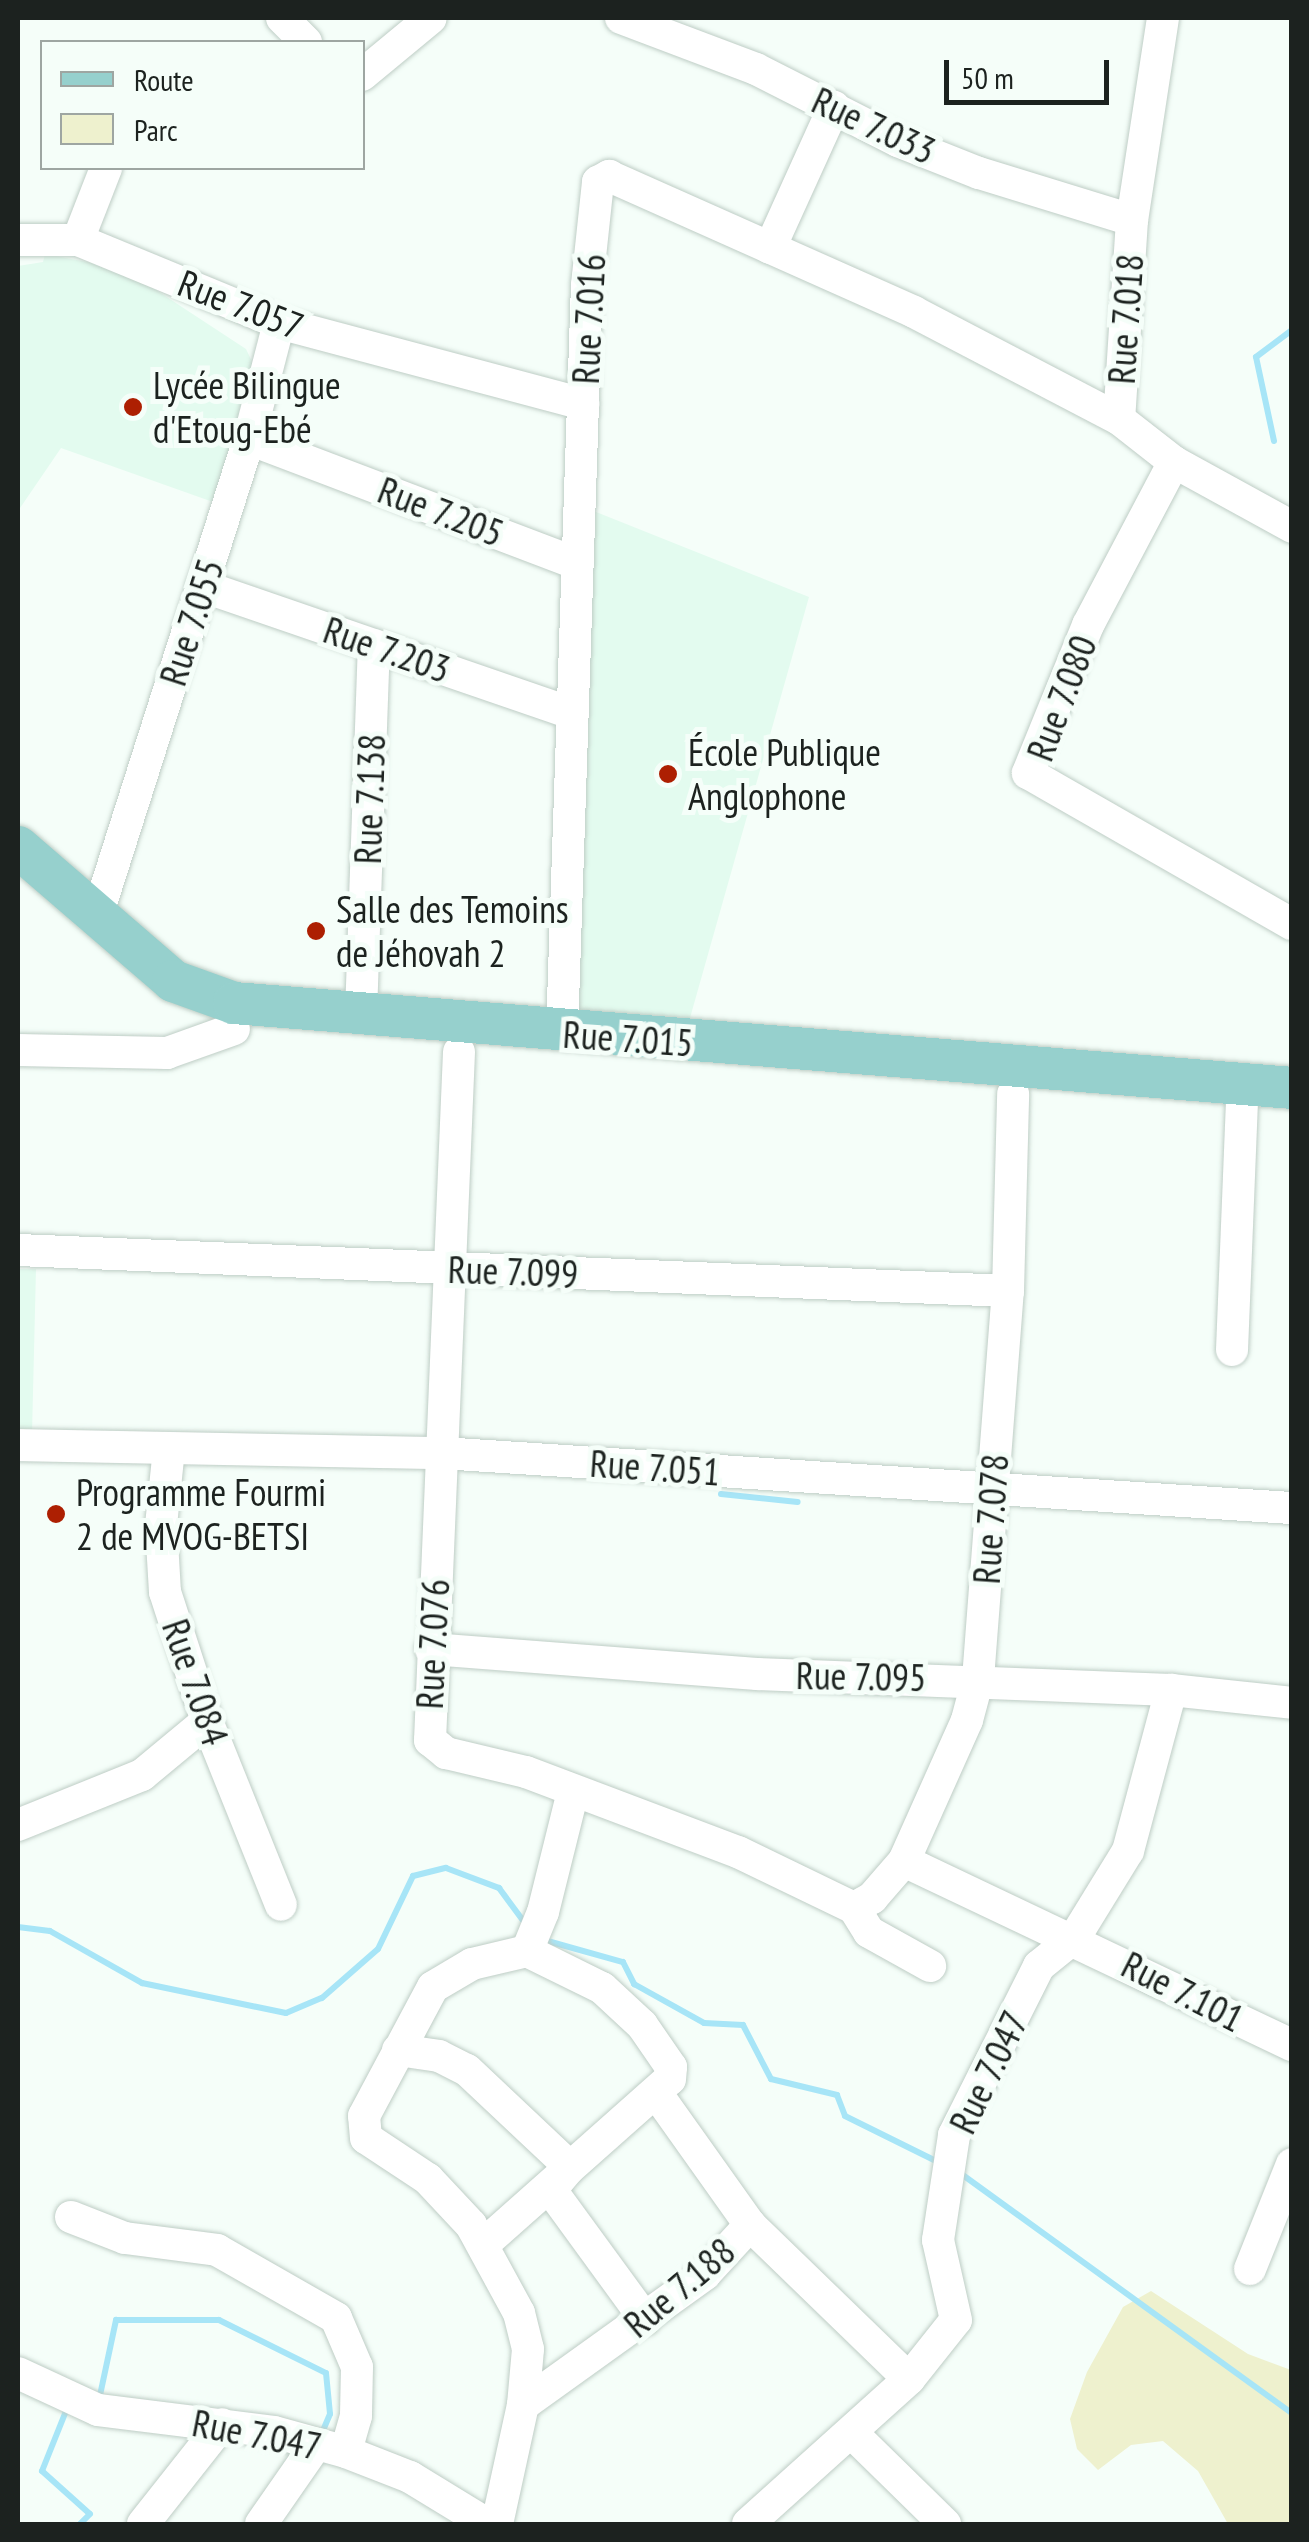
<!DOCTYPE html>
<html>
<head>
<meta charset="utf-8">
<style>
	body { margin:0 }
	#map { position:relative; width:1309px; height:2542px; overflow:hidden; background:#f5fef9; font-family:"PT Sans Narrow",sans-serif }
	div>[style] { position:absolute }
	.built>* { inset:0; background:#e3fbef }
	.green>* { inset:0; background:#eef1ce }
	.stream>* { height:6px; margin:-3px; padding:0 3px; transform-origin:3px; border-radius:3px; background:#a7e5f7 }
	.roads { filter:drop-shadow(0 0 2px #becdc5) drop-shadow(0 0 2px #becdc5) }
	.minor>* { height:32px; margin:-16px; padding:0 16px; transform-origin:16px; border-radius:16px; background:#fff }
	.major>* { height:42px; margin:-21px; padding:0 21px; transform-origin:21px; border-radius:21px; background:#96d0cd }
	.dots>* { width:28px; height:28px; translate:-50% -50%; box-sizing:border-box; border:5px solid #f5fef9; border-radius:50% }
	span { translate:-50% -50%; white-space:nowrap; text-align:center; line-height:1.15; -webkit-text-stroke:10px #f5fef9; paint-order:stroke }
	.street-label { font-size:38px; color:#1c221f }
	.poi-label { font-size:38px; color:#1c221f }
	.left { translate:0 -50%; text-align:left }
	.frame { position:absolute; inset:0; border:20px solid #1c221f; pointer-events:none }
	.legend { position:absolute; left:40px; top:40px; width:325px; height:130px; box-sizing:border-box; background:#f5fef9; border:2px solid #9ea6a2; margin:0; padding:12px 18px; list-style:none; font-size:30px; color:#1c221f }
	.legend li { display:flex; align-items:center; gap:20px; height:50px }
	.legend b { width:50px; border:2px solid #9ea6a2 }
	.scale { position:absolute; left:944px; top:60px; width:165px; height:45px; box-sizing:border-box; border:5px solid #1c221f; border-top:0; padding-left:12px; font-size:30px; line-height:35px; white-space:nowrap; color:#1c221f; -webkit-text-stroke:8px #f5fef9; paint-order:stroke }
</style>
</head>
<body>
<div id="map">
	<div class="built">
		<div style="clip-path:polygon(45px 254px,124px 269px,246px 349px,259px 376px,213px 502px,61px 448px,18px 511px,18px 266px,43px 262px)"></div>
		<div style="clip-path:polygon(581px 506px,809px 597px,688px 1025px,578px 1020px)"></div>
		<div style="clip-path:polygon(18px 1269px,36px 1269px,32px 1434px,18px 1434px)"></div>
	</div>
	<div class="green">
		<div style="clip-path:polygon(1151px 2291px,1248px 2354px,1291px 2370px,1291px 2524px,1228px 2524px,1198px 2471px,1163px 2441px,1131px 2445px,1098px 2470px,1077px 2449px,1070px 2419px,1087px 2372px,1123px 2307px)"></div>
	</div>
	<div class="stream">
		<div style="left:1274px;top:441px;width:86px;rotate:-102.1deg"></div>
		<div style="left:1256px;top:357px;width:45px;rotate:-36.9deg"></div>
		<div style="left:721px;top:1494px;width:77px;rotate:5.9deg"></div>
		<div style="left:18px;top:1927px;width:32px;rotate:7deg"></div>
		<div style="left:50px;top:1931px;width:106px;rotate:29.5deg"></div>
		<div style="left:142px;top:1983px;width:147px;rotate:11.8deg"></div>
		<div style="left:286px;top:2013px;width:39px;rotate:-23deg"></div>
		<div style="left:322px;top:1998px;width:74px;rotate:-41.2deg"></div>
		<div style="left:378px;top:1949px;width:81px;rotate:-64.4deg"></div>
		<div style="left:413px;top:1876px;width:34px;rotate:-14deg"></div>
		<div style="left:446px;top:1868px;width:57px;rotate:20.7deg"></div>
		<div style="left:499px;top:1888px;width:47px;rotate:53.6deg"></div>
		<div style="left:544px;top:1940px;width:82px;rotate:15.6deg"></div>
		<div style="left:623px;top:1962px;width:25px;rotate:63deg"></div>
		<div style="left:634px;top:1984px;width:80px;rotate:29.1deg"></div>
		<div style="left:704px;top:2023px;width:39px;rotate:3deg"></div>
		<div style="left:743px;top:2025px;width:61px;rotate:62.6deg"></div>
		<div style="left:771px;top:2079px;width:68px;rotate:13.6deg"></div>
		<div style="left:837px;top:2095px;width:22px;rotate:69deg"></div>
		<div style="left:845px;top:2116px;width:106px;rotate:26.3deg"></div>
		<div style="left:960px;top:2173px;width:410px;rotate:35.9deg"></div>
		<div style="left:99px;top:2400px;width:82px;rotate:-78deg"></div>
		<div style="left:116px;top:2320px;width:103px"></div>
		<div style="left:219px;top:2320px;width:119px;rotate:26.4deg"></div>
		<div style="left:326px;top:2373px;width:41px;rotate:84.4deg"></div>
		<div style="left:330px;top:2414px;width:23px;rotate:113deg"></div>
		<div style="left:68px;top:2406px;width:70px;rotate:111.8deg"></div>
		<div style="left:42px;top:2471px;width:64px;rotate:41.9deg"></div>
		<div style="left:90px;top:2514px;width:14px;rotate:135deg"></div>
	</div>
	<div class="roads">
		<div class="minor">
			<div style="left:282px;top:18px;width:34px;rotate:45deg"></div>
			<div style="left:621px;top:18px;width:144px;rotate:20.7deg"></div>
			<div style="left:756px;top:69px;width:159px;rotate:26.9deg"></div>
			<div style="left:898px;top:141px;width:87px;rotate:21.6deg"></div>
			<div style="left:979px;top:173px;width:160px;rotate:17.1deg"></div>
			<div style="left:1163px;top:18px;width:204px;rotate:98.7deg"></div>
			<div style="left:1132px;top:220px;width:199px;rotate:93.7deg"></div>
			<div style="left:1119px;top:419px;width:70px;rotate:38deg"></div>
			<div style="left:1174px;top:462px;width:135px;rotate:28.8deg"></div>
			<div style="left:362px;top:75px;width:89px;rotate:-39.6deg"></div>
			<div style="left:18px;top:240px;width:60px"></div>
			<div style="left:78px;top:240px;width:217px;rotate:22.4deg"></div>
			<div style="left:279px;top:323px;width:315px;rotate:14.9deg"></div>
			<div style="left:78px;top:240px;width:77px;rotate:-68.7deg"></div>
			<div style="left:770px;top:248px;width:155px;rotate:-65.6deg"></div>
			<div style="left:249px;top:439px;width:350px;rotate:20.8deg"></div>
			<div style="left:1174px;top:462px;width:184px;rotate:117.8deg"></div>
			<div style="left:1088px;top:625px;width:160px;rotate:112.1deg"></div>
			<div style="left:1028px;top:773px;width:304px;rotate:29.8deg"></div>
			<div style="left:202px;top:586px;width:390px;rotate:19deg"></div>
			<div style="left:96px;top:919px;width:504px;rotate:-72.32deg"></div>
			<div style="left:249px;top:439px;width:120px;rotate:-75.5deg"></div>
			<div style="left:361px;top:1014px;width:369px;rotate:-88deg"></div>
			<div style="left:562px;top:1033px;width:748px;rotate:-88.09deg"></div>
			<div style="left:587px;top:285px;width:104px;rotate:-83.9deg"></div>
			<div style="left:598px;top:182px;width:13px;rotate:-29deg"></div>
			<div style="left:609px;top:176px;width:334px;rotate:24deg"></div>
			<div style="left:914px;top:312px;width:231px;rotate:27.6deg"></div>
			<div style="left:18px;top:1050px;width:149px;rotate:1.2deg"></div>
			<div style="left:167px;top:1053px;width:71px;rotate:-19.7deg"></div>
			<div style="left:459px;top:1052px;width:689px;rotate:92.41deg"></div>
			<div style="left:430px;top:1740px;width:21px;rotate:39deg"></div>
			<div style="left:446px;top:1753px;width:82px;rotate:13.4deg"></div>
			<div style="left:526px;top:1772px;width:227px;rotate:20.7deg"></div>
			<div style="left:738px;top:1852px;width:129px;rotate:25.8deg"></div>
			<div style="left:854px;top:1908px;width:28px;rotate:58deg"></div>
			<div style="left:869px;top:1932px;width:70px;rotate:29.1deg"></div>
			<div style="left:18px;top:1250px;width:991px;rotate:2.37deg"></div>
			<div style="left:1232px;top:1350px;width:246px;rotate:-87.7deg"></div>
			<div style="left:18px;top:1445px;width:423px;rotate:1.1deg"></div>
			<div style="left:441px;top:1453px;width:853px;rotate:3.7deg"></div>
			<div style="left:169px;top:1449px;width:76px;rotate:96deg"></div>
			<div style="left:161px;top:1525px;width:67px;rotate:86.6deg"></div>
			<div style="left:165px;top:1592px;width:136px;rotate:72deg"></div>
			<div style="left:207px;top:1721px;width:198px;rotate:68.1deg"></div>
			<div style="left:431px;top:1649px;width:327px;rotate:4.4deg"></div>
			<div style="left:757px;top:1674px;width:414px;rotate:2.2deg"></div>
			<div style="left:1171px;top:1690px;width:122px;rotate:6.1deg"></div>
			<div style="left:18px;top:1825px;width:134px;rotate:-22deg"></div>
			<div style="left:142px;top:1775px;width:85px;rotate:-39.7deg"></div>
			<div style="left:904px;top:1861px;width:429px;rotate:25.4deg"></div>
			<div style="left:854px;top:1908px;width:21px;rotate:-29deg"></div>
			<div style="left:872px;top:1898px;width:49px;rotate:-49.1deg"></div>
			<div style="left:904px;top:1861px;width:154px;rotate:-65.9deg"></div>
			<div style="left:967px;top:1720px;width:42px;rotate:-75deg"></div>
			<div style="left:978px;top:1679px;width:389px;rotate:-85.6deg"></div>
			<div style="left:1008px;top:1291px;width:197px;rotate:-88.5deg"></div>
			<div style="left:398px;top:2050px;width:41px;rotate:8.3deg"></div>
			<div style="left:439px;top:2056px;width:31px;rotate:27deg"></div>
			<div style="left:467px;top:2070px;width:141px;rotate:43.3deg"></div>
			<div style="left:570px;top:2167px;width:30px;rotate:130deg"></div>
			<div style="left:551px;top:2190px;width:160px;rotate:53.9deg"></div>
			<div style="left:657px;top:2094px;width:161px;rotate:54.6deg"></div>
			<div style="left:71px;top:2217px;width:58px;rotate:21.3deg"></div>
			<div style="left:125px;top:2238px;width:93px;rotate:7.4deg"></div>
			<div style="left:217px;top:2250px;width:137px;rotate:29.7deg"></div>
			<div style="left:336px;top:2318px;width:53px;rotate:66.8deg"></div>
			<div style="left:357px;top:2367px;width:49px;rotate:91.2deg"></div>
			<div style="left:356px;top:2416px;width:37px;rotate:106deg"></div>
			<div style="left:485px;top:2243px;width:247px;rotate:-41.6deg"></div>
			<div style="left:670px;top:2079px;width:12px;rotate:-85deg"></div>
			<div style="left:671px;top:2067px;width:51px;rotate:-124.6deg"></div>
			<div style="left:642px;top:2025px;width:54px;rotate:-137.2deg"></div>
			<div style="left:602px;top:1988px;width:84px;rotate:-153.7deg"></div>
			<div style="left:1250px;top:2269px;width:113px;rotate:-68.2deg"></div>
			<div style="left:18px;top:2373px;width:88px;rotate:24.8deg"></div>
			<div style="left:98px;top:2410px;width:177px;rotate:7.1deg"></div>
			<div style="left:274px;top:2432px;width:75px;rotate:15.5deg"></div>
			<div style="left:346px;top:2452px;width:69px;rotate:21.3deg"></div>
			<div style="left:410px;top:2477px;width:90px;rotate:31.4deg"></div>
			<div style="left:523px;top:2405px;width:224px;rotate:-35.7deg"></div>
			<div style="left:705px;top:2274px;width:67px;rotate:-47.4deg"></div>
			<div style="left:750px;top:2225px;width:221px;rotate:44.1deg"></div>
			<div style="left:853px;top:2434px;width:129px;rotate:44.4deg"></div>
			<div style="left:143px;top:2524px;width:127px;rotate:-51.7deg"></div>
			<div style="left:261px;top:2524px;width:96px;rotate:-55.2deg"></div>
			<div style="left:497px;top:2524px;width:122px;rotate:-77.7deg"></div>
			<div style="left:523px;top:2405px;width:56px;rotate:-84.9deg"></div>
			<div style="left:528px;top:2349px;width:37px;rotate:-104deg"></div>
			<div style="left:519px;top:2313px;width:100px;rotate:-118.6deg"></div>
			<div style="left:471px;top:2225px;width:63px;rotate:-133.1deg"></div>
			<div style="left:428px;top:2179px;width:74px;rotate:-146.5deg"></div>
			<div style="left:366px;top:2138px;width:22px;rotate:-95deg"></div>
			<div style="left:364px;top:2116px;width:146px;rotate:-61.9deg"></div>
			<div style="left:433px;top:1987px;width:45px;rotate:-30.5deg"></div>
			<div style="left:472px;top:1964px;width:57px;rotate:-13.3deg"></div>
			<div style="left:527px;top:1951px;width:42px;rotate:-67.7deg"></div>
			<div style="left:543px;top:1912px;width:124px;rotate:-76deg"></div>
			<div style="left:748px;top:2524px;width:217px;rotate:-42deg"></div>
			<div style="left:909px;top:2379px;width:75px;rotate:-51.5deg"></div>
			<div style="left:956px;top:2320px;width:82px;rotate:-102.7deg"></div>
			<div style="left:938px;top:2240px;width:106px;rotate:-81.3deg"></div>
			<div style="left:954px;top:2135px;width:189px;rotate:-63.3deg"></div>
			<div style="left:1039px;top:1966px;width:46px;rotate:-38.9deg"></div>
			<div style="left:1075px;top:1937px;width:101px;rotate:-58.4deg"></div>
			<div style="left:1128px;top:1851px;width:167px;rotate:-75deg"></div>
		</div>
		<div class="major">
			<div style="left:18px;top:847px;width:205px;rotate:40.8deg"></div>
			<div style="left:173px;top:981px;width:65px;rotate:19.8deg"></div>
			<div style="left:234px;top:1003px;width:1061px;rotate:4.59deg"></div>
		</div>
	</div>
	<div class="dots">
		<div style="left:133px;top:407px;background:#ad1f02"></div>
		<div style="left:668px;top:774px;background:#ad1f02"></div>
		<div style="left:316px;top:931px;background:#ad1f02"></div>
		<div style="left:56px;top:1514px;background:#ad1f02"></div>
	</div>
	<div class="street-label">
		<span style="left:874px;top:125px;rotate:25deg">Rue 7.033</span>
		<span style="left:241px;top:304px;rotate:21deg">Rue 7.057</span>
		<span style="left:588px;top:319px;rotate:-87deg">Rue 7.016</span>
		<span style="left:1125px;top:319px;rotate:-86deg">Rue 7.018</span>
		<span style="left:441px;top:511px;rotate:21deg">Rue 7.205</span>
		<span style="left:191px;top:622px;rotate:-72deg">Rue 7.055</span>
		<span style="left:387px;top:649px;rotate:19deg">Rue 7.203</span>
		<span style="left:1061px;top:698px;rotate:-69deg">Rue 7.080</span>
		<span style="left:369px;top:799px;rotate:-88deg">Rue 7.138</span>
		<span style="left:628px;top:1038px;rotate:4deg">Rue 7.015</span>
		<span style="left:513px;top:1271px;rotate:2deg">Rue 7.099</span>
		<span style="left:655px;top:1467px;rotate:4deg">Rue 7.051</span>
		<span style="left:990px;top:1519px;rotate:-86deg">Rue 7.078</span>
		<span style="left:432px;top:1644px;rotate:-87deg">Rue 7.076</span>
		<span style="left:861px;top:1676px;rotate:1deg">Rue 7.095</span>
		<span style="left:196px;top:1682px;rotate:71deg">Rue 7.084</span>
		<span style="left:1183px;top:1991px;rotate:27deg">Rue 7.101</span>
		<span style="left:988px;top:2072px;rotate:-64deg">Rue 7.047</span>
		<span style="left:679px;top:2287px;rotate:-40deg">Rue 7.188</span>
		<span style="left:257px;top:2434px;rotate:11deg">Rue 7.047</span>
	</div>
	<div class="poi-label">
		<span class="left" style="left:153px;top:407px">Lycée Bilingue<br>d'Etoug-Ebé</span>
		<span class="left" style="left:688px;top:774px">École Publique<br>Anglophone</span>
		<span class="left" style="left:336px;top:931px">Salle des Temoins<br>de Jéhovah 2</span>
		<span class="left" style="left:76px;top:1514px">Programme Fourmi<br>2 de MVOG-BETSI</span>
	</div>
	<div class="frame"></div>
	<ul class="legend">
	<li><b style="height:12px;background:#96d0cd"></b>Route</li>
	<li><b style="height:28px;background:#eef1ce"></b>Parc</li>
	</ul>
	<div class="scale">50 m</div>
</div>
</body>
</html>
